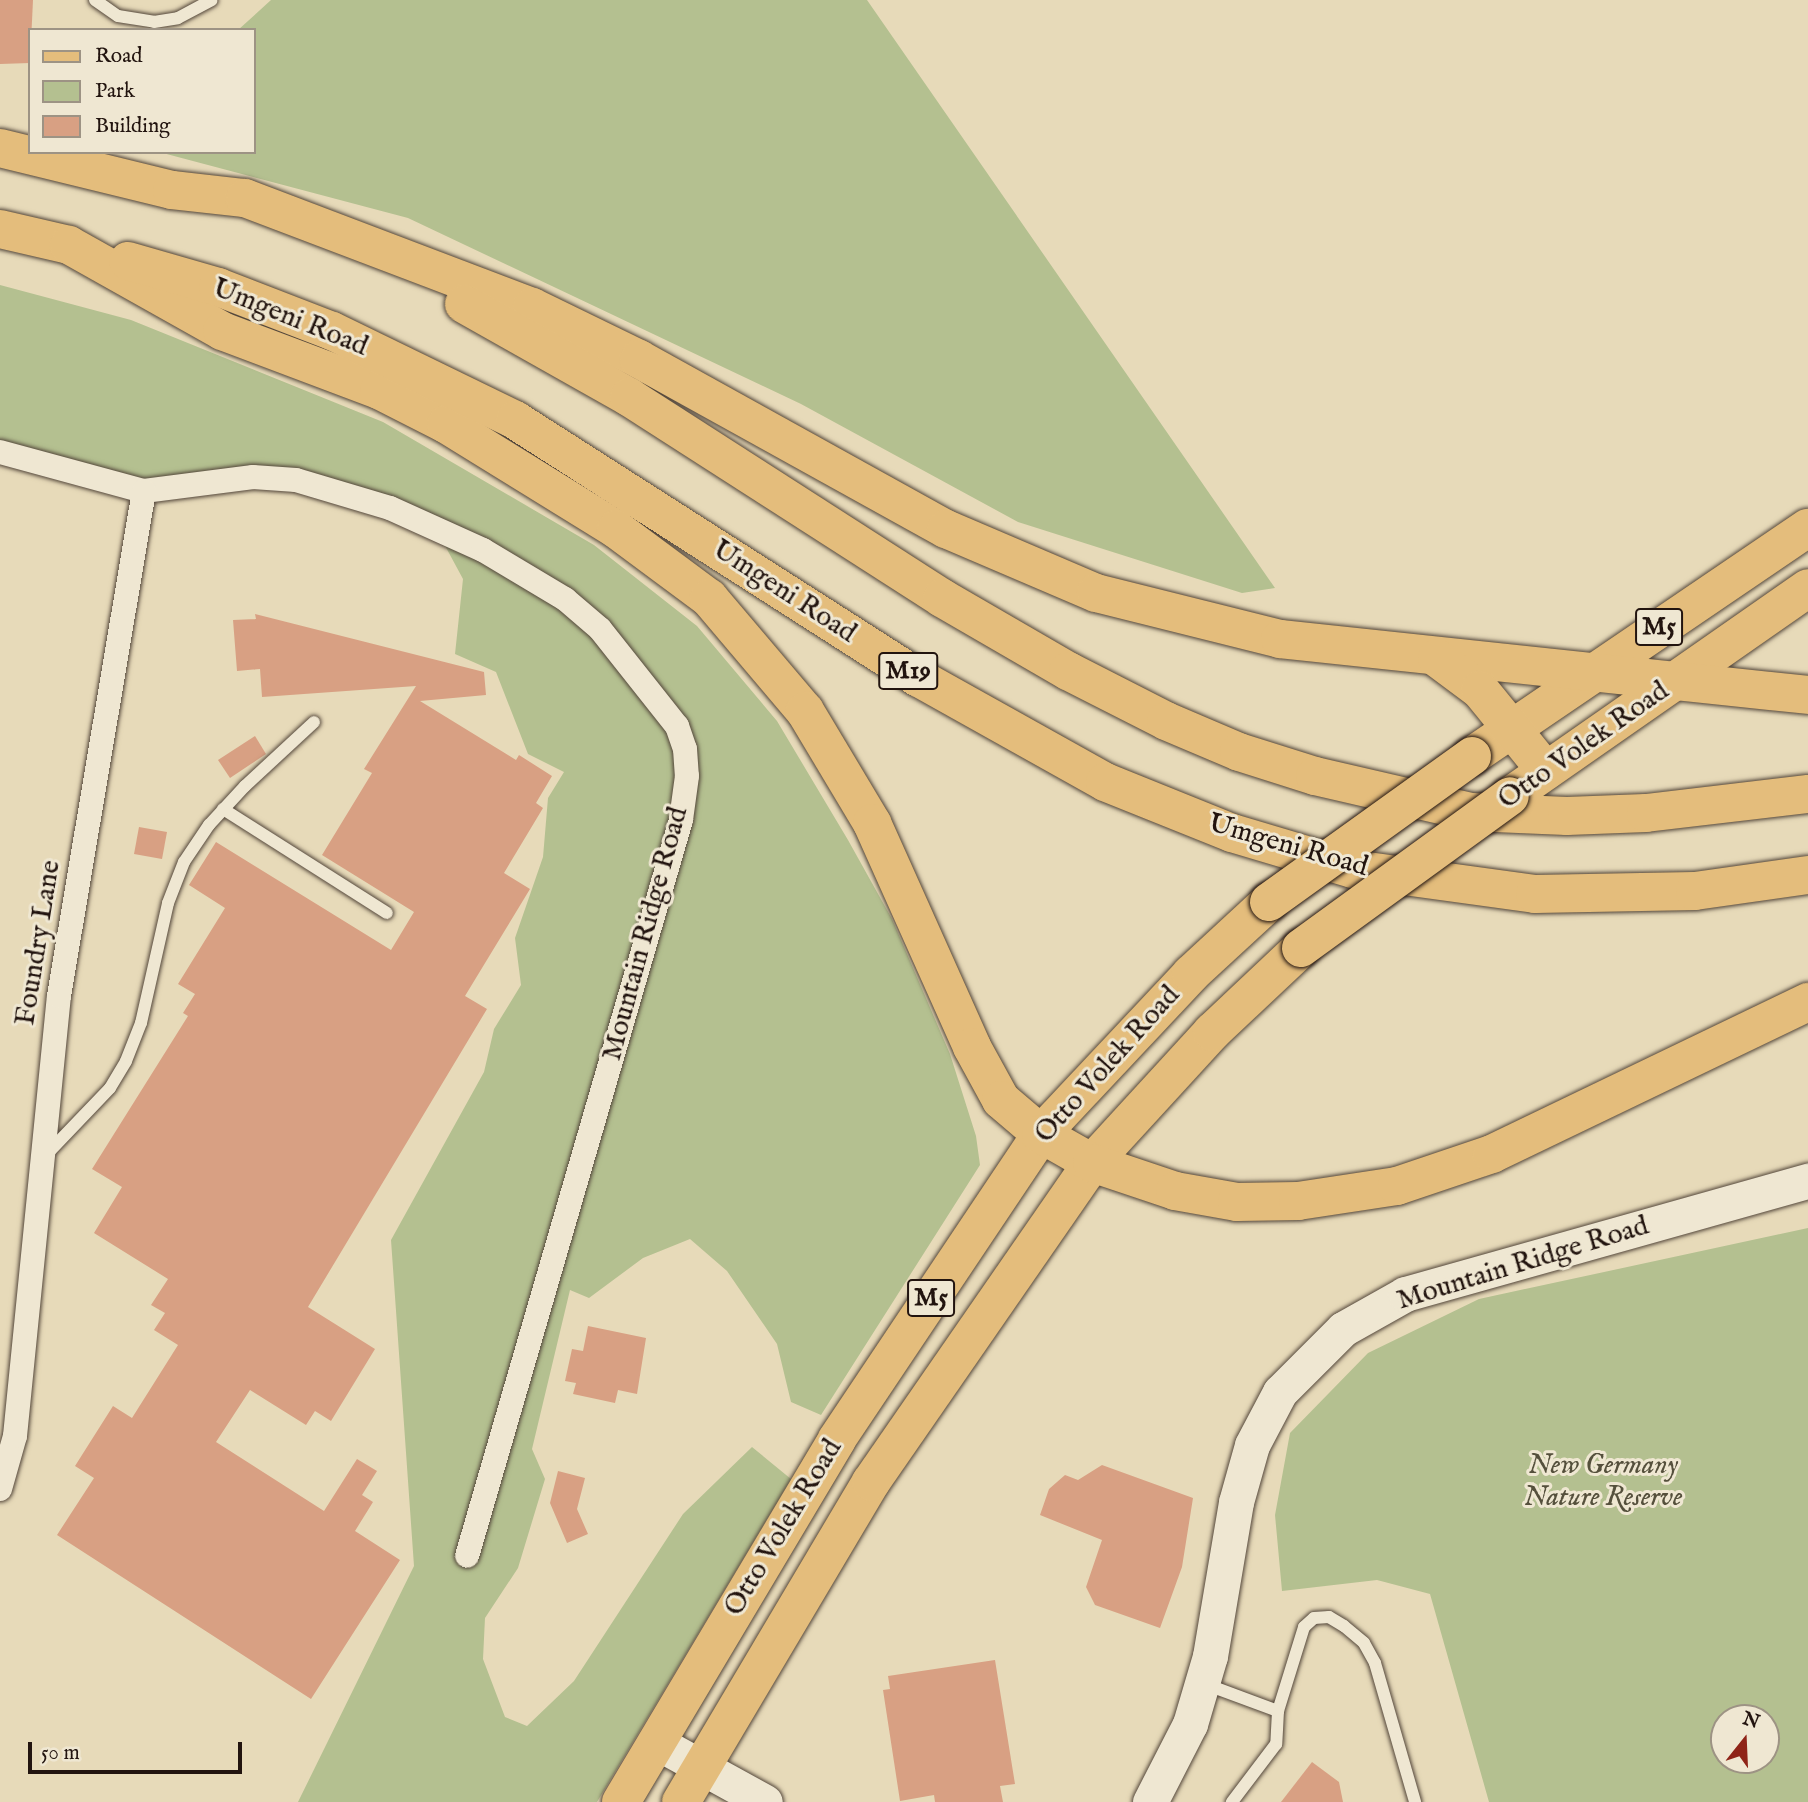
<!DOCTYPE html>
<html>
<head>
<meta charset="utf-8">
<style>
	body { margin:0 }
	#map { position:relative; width:1808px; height:1802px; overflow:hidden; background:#e7dab9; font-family:"IM FELL English",serif }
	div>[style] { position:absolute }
	.green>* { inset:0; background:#b4c090 }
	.building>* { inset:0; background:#d8a083 }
	.roads { filter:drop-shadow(0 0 2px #53463a) drop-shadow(0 0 2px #53463a) }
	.lane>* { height:12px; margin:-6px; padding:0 6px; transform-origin:6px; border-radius:6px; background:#efe7d2 }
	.street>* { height:24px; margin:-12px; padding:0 12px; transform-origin:12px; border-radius:12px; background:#efe7d2 }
	.secondary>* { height:35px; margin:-17.5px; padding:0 17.5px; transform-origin:17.5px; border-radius:17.5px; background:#efe7d2 }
	.primary>* { height:38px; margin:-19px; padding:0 19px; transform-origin:19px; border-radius:19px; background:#e4bd7c }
	.highway>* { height:38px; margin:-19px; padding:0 19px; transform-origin:19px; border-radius:19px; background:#e4bd7c }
	.bridges { filter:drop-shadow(0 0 2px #22140f) drop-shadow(0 0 2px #22140f) }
	.primary-bridge>* { height:38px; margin:-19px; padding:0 19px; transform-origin:19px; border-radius:19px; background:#e4bd7c }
	span { translate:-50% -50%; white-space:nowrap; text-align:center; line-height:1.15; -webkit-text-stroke:6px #efe7d2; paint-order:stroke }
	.shield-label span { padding:2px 5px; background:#efe7d2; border:2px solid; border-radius:5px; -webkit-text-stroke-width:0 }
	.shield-label { font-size:26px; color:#22140f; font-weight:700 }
	.street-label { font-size:28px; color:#22140f }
	.park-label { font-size:28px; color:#55503c; font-style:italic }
	.legend { position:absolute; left:28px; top:28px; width:228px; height:126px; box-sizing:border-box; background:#efe7d2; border:2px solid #9d9384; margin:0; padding:9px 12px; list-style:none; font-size:21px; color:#22140f }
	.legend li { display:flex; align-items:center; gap:14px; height:35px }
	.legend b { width:35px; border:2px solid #9d9384 }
	.north { position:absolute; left:1710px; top:1704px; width:70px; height:70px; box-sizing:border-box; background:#efe7d2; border:2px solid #9d9384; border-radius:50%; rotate:18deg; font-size:19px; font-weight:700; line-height:28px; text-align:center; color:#22140f }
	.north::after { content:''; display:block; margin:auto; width:24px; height:32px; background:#8f2418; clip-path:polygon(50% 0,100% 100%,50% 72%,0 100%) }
	.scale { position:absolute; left:28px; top:1742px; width:214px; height:32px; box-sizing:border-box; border:4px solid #22140f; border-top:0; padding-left:9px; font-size:21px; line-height:24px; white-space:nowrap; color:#22140f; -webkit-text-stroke:5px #efe7d2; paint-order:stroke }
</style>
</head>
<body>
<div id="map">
	<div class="green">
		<div style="clip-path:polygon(271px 0,867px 0,1275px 588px,1242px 593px,1018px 522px,801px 404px,408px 218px,159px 152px,254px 152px,254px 30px,238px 30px)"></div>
		<div style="clip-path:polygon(0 285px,131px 320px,383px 422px,594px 545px,697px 626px,777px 721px,848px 840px,892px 919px,950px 1054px,976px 1136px,980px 1165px,821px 1415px,791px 1402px,777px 1344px,727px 1271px,690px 1239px,643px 1258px,589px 1298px,570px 1290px,532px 1449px,545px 1479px,518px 1568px,485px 1618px,483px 1659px,505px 1717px,527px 1726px,574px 1681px,683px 1514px,752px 1447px,791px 1479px,597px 1802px,298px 1802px,414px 1566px,391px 1240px,484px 1072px,494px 1029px,521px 985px,515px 938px,543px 857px,548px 798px,564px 772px,528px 754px,496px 672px,455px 654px,463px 579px,436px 529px,296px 480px,178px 488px,0 452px)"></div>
		<div style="clip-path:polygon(evenodd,1808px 1228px,1808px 1802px,1489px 1802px,1430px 1594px,1377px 1580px,1282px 1591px,1275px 1515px,1290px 1433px,1368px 1353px,1479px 1299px,1808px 1228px,1766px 1718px,1766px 1760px,1724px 1760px,1724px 1718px,1766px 1718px)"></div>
	</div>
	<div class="building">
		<div style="clip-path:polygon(0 0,33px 0,30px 63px,0 64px)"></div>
		<div style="clip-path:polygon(255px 614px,484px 672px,486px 695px,420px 701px,516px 760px,519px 755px,552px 776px,536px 803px,543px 808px,504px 873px,530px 889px,465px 996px,487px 1009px,308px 1307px,375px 1349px,331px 1421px,315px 1411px,306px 1425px,250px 1390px,216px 1442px,324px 1511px,357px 1459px,377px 1471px,362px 1495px,373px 1502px,355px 1531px,400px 1560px,311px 1699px,57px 1535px,94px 1478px,75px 1466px,113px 1406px,132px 1418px,178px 1345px,154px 1330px,165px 1313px,151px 1305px,168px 1279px,94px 1233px,122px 1187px,92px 1169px,188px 1016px,183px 1013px,195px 994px,178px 984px,225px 908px,189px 885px,216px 842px,391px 950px,414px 912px,322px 855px,372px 773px,364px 769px,416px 686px,262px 697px,260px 669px,237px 671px,233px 620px,256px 619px)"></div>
		<div style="clip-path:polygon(255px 736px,266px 754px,230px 778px,218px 760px)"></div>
		<div style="clip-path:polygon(139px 827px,167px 832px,162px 859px,134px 854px)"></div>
		<div style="clip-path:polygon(588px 1326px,646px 1338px,637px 1394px,618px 1390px,615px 1403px,573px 1394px,576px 1383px,565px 1381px,572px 1349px,583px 1351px)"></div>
		<div style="clip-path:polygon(1102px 1465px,1193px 1498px,1182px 1567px,1160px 1628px,1095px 1605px,1086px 1587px,1102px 1540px,1040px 1515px,1049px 1489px,1065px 1475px,1078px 1480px)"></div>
		<div style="clip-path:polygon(558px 1471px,585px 1478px,577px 1509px,588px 1534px,567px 1543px,550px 1503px)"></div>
		<div style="clip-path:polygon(995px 1660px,1015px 1784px,1000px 1786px,1003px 1802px,935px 1802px,934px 1795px,900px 1801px,883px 1690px,890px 1689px,888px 1676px)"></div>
		<div style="clip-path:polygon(1312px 1762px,1339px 1782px,1343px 1802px,1281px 1802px)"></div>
	</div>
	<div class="roads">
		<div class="lane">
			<div style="left:95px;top:0;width:28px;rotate:35deg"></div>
			<div style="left:118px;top:16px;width:36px;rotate:9deg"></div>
			<div style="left:154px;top:22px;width:24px;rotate:-9deg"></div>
			<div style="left:178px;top:18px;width:38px;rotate:-28deg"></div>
			<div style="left:223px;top:809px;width:194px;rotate:32.4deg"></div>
			<div style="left:45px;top:1156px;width:94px;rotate:-46.3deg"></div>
			<div style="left:110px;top:1088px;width:31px;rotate:-59deg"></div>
			<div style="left:126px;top:1061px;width:41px;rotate:-68.5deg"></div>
			<div style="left:141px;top:1023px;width:123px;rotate:-77.3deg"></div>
			<div style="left:168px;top:903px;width:44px;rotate:-68.7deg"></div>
			<div style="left:184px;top:862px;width:45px;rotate:-56deg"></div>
			<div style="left:209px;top:825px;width:53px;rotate:-47.3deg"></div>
			<div style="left:245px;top:786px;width:94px;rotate:-42.8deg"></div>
			<div style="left:1205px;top:1684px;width:78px;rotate:20.3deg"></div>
			<div style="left:1278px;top:1711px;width:33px;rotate:93deg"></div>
			<div style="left:1276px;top:1744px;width:73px;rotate:127.2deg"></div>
			<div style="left:1278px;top:1711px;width:88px;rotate:-72.8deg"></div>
			<div style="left:1304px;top:1627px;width:13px;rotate:-42deg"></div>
			<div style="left:1314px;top:1618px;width:15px;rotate:-4deg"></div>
			<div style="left:1329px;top:1617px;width:17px;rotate:31deg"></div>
			<div style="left:1344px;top:1626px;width:26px;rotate:40deg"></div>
			<div style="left:1364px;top:1643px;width:23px;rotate:61deg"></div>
			<div style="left:1375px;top:1663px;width:145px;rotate:73.9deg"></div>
		</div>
		<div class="street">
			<div style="left:0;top:452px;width:149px;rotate:15.2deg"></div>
			<div style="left:144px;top:491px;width:110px;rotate:-7.3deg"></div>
			<div style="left:253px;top:477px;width:43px;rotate:4deg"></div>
			<div style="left:296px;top:480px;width:98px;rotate:16.6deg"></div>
			<div style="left:390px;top:508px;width:102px;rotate:24.3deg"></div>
			<div style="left:483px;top:550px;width:96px;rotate:30.9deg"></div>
			<div style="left:565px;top:599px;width:46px;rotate:40.6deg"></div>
			<div style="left:600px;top:629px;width:124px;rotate:51.6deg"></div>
			<div style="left:677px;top:726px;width:24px;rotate:71deg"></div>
			<div style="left:685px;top:749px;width:27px;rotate:86deg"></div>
			<div style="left:687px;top:776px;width:44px;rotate:97.8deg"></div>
			<div style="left:681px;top:820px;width:766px;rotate:106.21deg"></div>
			<div style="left:0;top:1489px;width:55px;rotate:-74.2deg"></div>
			<div style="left:15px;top:1436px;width:442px;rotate:-84.3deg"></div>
			<div style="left:59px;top:996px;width:512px;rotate:-80.45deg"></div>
		</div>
		<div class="secondary">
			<div style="left:656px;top:1742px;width:124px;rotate:28.8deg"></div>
			<div style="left:1150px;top:1802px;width:88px;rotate:-62.9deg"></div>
			<div style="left:1190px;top:1724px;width:71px;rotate:-73.6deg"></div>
			<div style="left:1210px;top:1656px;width:156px;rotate:-80.4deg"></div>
			<div style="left:1236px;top:1502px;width:59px;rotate:-74.3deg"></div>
			<div style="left:1252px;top:1445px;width:60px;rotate:-62.2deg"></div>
			<div style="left:1280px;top:1392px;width:89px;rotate:-45deg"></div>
			<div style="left:1343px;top:1329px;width:71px;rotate:-29.4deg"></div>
			<div style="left:1405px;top:1294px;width:419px;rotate:-15.7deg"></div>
		</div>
		<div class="primary">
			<div style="left:1472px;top:756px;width:406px;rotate:-34.2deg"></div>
			<div style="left:1510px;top:796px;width:363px;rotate:-34.9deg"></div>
			<div style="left:621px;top:1802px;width:422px;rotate:-59.2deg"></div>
			<div style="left:837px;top:1439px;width:367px;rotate:-56.2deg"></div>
			<div style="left:1041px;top:1134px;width:219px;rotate:-46.8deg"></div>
			<div style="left:1191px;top:974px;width:106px;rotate:-42.7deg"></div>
			<div style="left:681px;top:1802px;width:372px;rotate:-59.3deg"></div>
			<div style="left:871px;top:1482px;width:388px;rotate:-55.3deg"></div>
			<div style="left:1092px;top:1163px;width:178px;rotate:-47.5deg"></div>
			<div style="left:1212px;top:1032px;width:122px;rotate:-43.3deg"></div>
		</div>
		<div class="highway">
			<div style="left:0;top:148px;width:177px;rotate:13.7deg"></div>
			<div style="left:172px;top:190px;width:73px;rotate:6.3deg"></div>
			<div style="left:245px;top:198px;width:307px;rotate:20.8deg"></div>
			<div style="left:532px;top:307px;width:119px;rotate:25.9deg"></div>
			<div style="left:639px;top:359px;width:351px;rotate:29deg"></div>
			<div style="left:946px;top:529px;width:163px;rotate:23.1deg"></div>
			<div style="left:1096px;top:593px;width:190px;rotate:14deg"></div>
			<div style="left:1280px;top:639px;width:531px;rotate:6.05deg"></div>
			<div style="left:0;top:229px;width:71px;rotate:13.1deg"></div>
			<div style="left:69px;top:245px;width:176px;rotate:29.3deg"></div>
			<div style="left:222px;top:331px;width:168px;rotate:20.6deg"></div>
			<div style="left:379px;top:390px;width:75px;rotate:26.9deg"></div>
			<div style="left:446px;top:424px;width:200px;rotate:31.7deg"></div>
			<div style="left:616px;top:529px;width:116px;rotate:36.6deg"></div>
			<div style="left:709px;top:598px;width:148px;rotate:49.7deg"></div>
			<div style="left:805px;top:711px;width:131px;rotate:59.1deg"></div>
			<div style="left:872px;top:823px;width:245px;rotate:65.9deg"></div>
			<div style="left:972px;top:1047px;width:60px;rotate:61.3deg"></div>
			<div style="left:1001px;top:1100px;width:52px;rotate:40.4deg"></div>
			<div style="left:1041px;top:1134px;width:59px;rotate:29.6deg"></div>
			<div style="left:1092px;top:1163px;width:88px;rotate:18.6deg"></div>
			<div style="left:1175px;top:1191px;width:63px;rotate:10.1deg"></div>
			<div style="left:1237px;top:1202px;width:61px;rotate:-0.9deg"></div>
			<div style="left:1298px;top:1201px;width:100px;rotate:-8.6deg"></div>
			<div style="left:1397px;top:1186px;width:100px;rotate:-18.6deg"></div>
			<div style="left:1492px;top:1154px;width:351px;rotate:-25.7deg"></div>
			<div style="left:128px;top:261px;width:94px;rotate:16.1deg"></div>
			<div style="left:218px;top:287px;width:122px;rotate:21.1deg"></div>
			<div style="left:332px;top:331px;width:203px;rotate:25.9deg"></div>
			<div style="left:515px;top:420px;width:479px;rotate:32.6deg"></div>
			<div style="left:919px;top:678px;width:213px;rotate:29.2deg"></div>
			<div style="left:1105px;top:782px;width:137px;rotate:21.9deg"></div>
			<div style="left:1232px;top:833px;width:126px;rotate:16.6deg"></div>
			<div style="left:1353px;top:869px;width:184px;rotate:7.8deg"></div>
			<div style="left:1535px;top:894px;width:160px;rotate:-1.1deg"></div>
			<div style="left:1695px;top:891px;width:114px;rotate:-8.1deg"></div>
			<div style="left:464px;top:304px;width:189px;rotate:29.4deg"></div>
			<div style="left:629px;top:397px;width:372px;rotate:32.7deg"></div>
			<div style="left:942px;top:598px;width:146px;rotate:30.1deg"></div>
			<div style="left:1068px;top:671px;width:110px;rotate:27deg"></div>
			<div style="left:1166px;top:721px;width:79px;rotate:23deg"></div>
			<div style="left:1239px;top:752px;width:80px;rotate:17.5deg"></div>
			<div style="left:1315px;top:776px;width:160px;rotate:13deg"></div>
			<div style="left:1471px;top:812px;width:96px;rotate:2.4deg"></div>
			<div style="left:1567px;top:816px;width:79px;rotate:-2.2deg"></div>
			<div style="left:1646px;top:813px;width:163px;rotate:-6.7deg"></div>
			<div style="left:1437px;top:658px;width:54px;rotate:36.7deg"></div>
			<div style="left:1480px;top:690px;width:104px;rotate:50.8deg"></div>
		</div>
	</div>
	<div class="bridges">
		<div class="primary-bridge">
			<div style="left:1269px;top:902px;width:250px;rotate:-35.7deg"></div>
			<div style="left:1301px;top:948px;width:258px;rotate:-36deg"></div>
		</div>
	</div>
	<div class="shield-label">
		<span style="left:1659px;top:627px">M5</span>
		<span style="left:908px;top:671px">M19</span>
		<span style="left:931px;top:1298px">M5</span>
	</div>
	<div class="street-label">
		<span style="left:290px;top:318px;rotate:22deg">Umgeni Road</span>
		<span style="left:784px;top:592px;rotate:33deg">Umgeni Road</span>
		<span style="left:1584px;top:746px;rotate:-35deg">Otto Volek Road</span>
		<span style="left:1288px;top:846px;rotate:16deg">Umgeni Road</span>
		<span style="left:646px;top:934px;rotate:-75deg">Mountain Ridge Road</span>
		<span style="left:39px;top:943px;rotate:-81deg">Foundry Lane</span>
		<span style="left:1108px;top:1065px;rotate:-48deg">Otto Volek Road</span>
		<span style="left:1523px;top:1264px;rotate:-17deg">Mountain Ridge Road</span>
		<span style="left:784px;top:1528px;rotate:-59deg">Otto Volek Road</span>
	</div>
	<div class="park-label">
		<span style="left:1603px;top:1482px">New Germany<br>Nature Reserve</span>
	</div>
	<ul class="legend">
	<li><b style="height:9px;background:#e4bd7c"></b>Road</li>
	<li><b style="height:19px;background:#b4c090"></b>Park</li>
	<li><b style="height:19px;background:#d8a083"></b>Building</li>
	</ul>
	<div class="north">N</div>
	<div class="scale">50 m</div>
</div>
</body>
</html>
